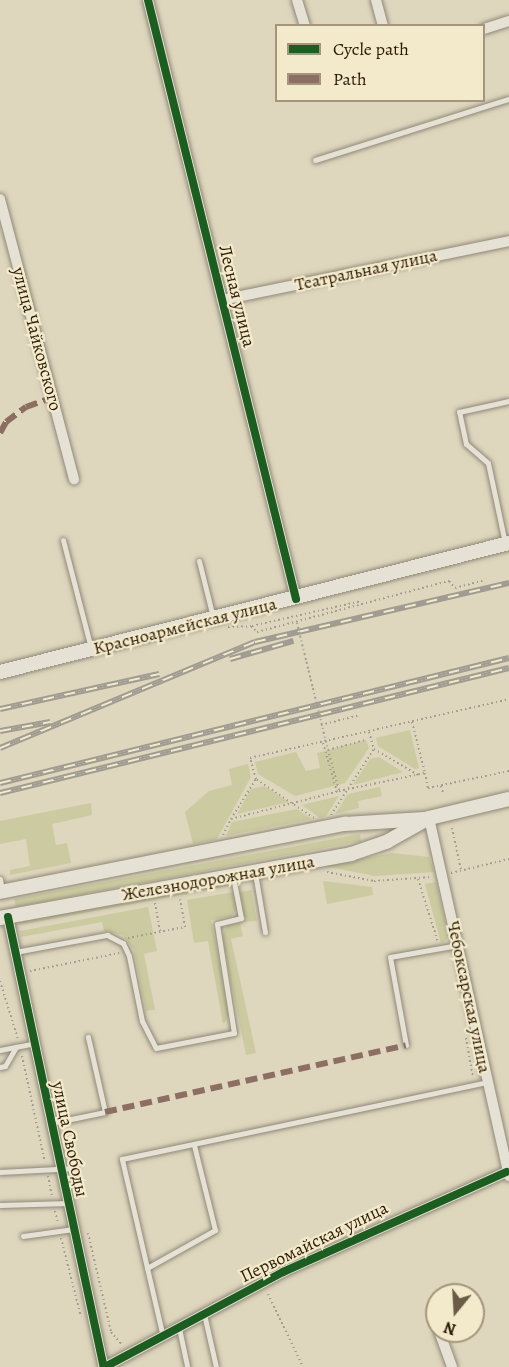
<!DOCTYPE html>
<html>
<head>
<meta charset="utf-8">
<style>
	body { margin:0 }
	#map { position:relative; width:509px; height:1367px; overflow:hidden; background:#ded6bd; font-family:Alegreya,serif }
	div>[style] { position:absolute }
	.green>* { inset:0; background:#cbcaa0 }
	.path>* { height:2px; margin-top:-1px; transform-origin:0; background:repeating-linear-gradient(90deg,#a19c91 0 1.5px,transparent 0 4.5px) }
	.roads { filter:drop-shadow(0 0 2px #8f8877) drop-shadow(0 0 2px #8f8877) }
	.service>* { height:5px; margin:-2.5px; padding:0 2.5px; transform-origin:2.5px; border-radius:2.5px; background:#e5e1d4 }
	.minor>* { height:10px; margin:-5px; padding:0 5px; transform-origin:5px; border-radius:5px; background:#e5e1d4 }
	.secondary>* { height:14px; margin:-7px; padding:0 7px; transform-origin:7px; border-radius:7px; background:#e5e1d4 }
	.rail>* { height:6px; margin-top:-3px; transform-origin:0; background:repeating-linear-gradient(90deg,#f3e9cb 0 11px,#a19c91 0 22px); box-sizing:border-box; border-block:2px solid #a19c91 }
	.path-bridge>* { height:2px; margin-top:-1px; transform-origin:0; background:repeating-linear-gradient(90deg,#a19c91 0 1.5px,transparent 0 4.5px) }
	.quiet>* { height:6px; margin-top:-3px; transform-origin:0; background:repeating-linear-gradient(90deg,#8d6e63 0 12px,transparent 0 18px) }
	.cycleway>* { height:8px; margin:-4px; padding:0 4px; transform-origin:4px; border-radius:4px; background:#1b5e20 }
	span { translate:-50% -50%; white-space:nowrap; text-align:center; line-height:1.15; -webkit-text-stroke:4.5px #f3e9cb; paint-order:stroke }
	.street-label { font-size:18px; color:#2c1a05 }
	.legend { position:absolute; left:275px; top:24px; width:210px; height:78px; box-sizing:border-box; background:#f3e9cb; border:2px solid #a3967c; margin:0; padding:8px 10px; list-style:none; font-size:18px; color:#2c1a05 }
	.legend li { display:flex; align-items:center; gap:12px; height:30px }
	.legend b { width:30px; border:2px solid #a3967c }
	.north { position:absolute; left:425px; top:1283px; width:60px; height:60px; box-sizing:border-box; background:#f3e9cb; border:2px solid #a3967c; border-radius:50%; rotate:198deg; font-size:16px; font-weight:700; line-height:24px; text-align:center; color:#2c1a05 }
	.north::after { content:''; display:block; margin:auto; width:21px; height:27px; background:#6a5c45; clip-path:polygon(50% 0,100% 100%,50% 72%,0 100%) }
</style>
</head>
<body>
<div id="map">
	<div class="green">
		<div style="clip-path:polygon(410px 730px,419px 768px,415px 769px,378px 746px,376px 738px)"></div>
		<div style="clip-path:polygon(366px 740px,369px 748px,345px 783px,295px 796px,258px 774px,255px 762px,296px 752px,306px 771px,320px 768px,317px 753px)"></div>
		<div style="clip-path:polygon(379px 757px,403px 772px,353px 785px,370px 759px)"></div>
		<div style="clip-path:polygon(248px 764px,251px 777px,217px 839px,193px 844px,185px 812px,209px 791px,232px 785px,229px 769px)"></div>
		<div style="clip-path:polygon(265px 786px,289px 802px,237px 814px,251px 789px)"></div>
		<div style="clip-path:polygon(380px 787px,382px 796px,358px 801px,359px 808px,335px 814px,348px 794px)"></div>
		<div style="clip-path:polygon(339px 796px,326px 816px,320px 818px,302px 805px)"></div>
		<div style="clip-path:polygon(91px 803px,92px 815px,52px 824px,56px 845px,67px 843px,71px 863px,10px 875px,10px 870px,30px 866px,26px 839px,0 844px,0 821px)"></div>
		<div style="clip-path:polygon(297px 809px,312px 819px,226px 836px,232px 822px)"></div>
		<div style="clip-path:polygon(360px 834px,361px 841px,16px 907px,14px 899px)"></div>
		<div style="clip-path:polygon(392px 853px,429px 857px,434px 872px,375px 876px,324px 866px)"></div>
		<div style="clip-path:polygon(323px 881px,372px 887px,373px 895px,327px 904px)"></div>
		<div style="clip-path:polygon(232px 882px,233px 885px,20px 925px,19px 921px)"></div>
		<div style="clip-path:polygon(436px 882px,449px 938px,441px 943px,425px 884px)"></div>
		<div style="clip-path:polygon(251px 890px,257px 921px,244px 922px,240px 892px)"></div>
		<div style="clip-path:polygon(234px 892px,237px 910px,232px 916px,211px 920px,230px 1015px,223px 1024px,208px 941px,194px 943px,187px 900px)"></div>
		<div style="clip-path:polygon(148px 907px,157px 951px,144px 954px,155px 1010px,146px 1011px,134px 950px,123px 935px,104px 931px,102px 922px,21px 937px,20px 931px)"></div>
		<div style="clip-path:polygon(240px 923px,243px 936px,231px 939px,256px 1053px,246px 1055px,222px 938px,227px 925px)"></div>
	</div>
	<div class="path">
		<div style="left:252px;top:626px;width:112px;rotate:-12.9deg"></div>
		<div style="left:228px;top:627px;width:23px;rotate:-2deg"></div>
		<div style="left:251px;top:626px;width:8px;rotate:45deg"></div>
		<div style="left:257px;top:632px;width:199px;rotate:-14.9deg"></div>
		<div style="left:449px;top:581px;width:9px;rotate:49deg"></div>
		<div style="left:455px;top:588px;width:31px;rotate:-15deg"></div>
		<div style="left:412px;top:722px;width:53px;rotate:75.7deg"></div>
		<div style="left:321px;top:725px;width:40px;rotate:-14.4deg"></div>
		<div style="left:369px;top:732px;width:18px;rotate:74deg"></div>
		<div style="left:374px;top:749px;width:51px;rotate:30.6deg"></div>
		<div style="left:323px;top:743px;width:51px;rotate:74.1deg"></div>
		<div style="left:441px;top:786px;width:7px;rotate:74deg"></div>
		<div style="left:339px;top:790px;width:41px;rotate:-105.4deg"></div>
		<div style="left:328px;top:750px;width:39px;rotate:-15deg"></div>
		<div style="left:331px;top:815px;width:79px;rotate:-56.9deg"></div>
		<div style="left:314px;top:818px;width:70px;rotate:-146.1deg"></div>
		<div style="left:256px;top:779px;width:22px;rotate:-106deg"></div>
		<div style="left:250px;top:758px;width:266px;rotate:-12.8deg"></div>
		<div style="left:231px;top:819px;width:47px;rotate:-58deg"></div>
		<div style="left:452px;top:828px;width:43px;rotate:77.9deg"></div>
		<div style="left:223px;top:835px;width:18px;rotate:-63deg"></div>
		<div style="left:231px;top:819px;width:112px;rotate:-14.5deg"></div>
		<div style="left:339px;top:791px;width:88px;rotate:-11.8deg"></div>
		<div style="left:425px;top:773px;width:15px;rotate:79deg"></div>
		<div style="left:428px;top:788px;width:83px;rotate:-11.9deg"></div>
		<div style="left:327px;top:872px;width:48px;rotate:10.8deg"></div>
		<div style="left:374px;top:881px;width:57px;rotate:-4deg"></div>
		<div style="left:451px;top:873px;width:60px;rotate:-13.6deg"></div>
		<div style="left:418px;top:879px;width:66px;rotate:72.4deg"></div>
		<div style="left:155px;top:903px;width:29px;rotate:80deg"></div>
		<div style="left:128px;top:938px;width:58px;rotate:-10.9deg"></div>
		<div style="left:185px;top:927px;width:28px;rotate:-100deg"></div>
		<div style="left:30px;top:971px;width:91px;rotate:-11.4deg"></div>
		<div style="left:0;top:981px;width:61px;rotate:72.8deg"></div>
		<div style="left:466px;top:1038px;width:40px;rotate:80deg"></div>
		<div style="left:22px;top:1056px;width:108px;rotate:77.8deg"></div>
		<div style="left:48px;top:1176px;width:21px;rotate:79deg"></div>
		<div style="left:55px;top:1211px;width:12px;rotate:76deg"></div>
		<div style="left:88px;top:1233px;width:102px;rotate:76.9deg"></div>
		<div style="left:111px;top:1332px;width:18px;rotate:49deg"></div>
		<div style="left:61px;top:1238px;width:81px;rotate:75.8deg"></div>
		<div style="left:268px;top:1294px;width:81px;rotate:64.4deg"></div>
	</div>
	<div class="roads">
		<div class="service">
			<div style="left:315px;top:160px;width:203px;rotate:-17.5deg"></div>
			<div style="left:63px;top:540px;width:112px;rotate:75.5deg"></div>
			<div style="left:505px;top:543px;width:82px;rotate:-102deg"></div>
			<div style="left:488px;top:463px;width:29px;rotate:-139deg"></div>
			<div style="left:466px;top:444px;width:33px;rotate:-102deg"></div>
			<div style="left:459px;top:412px;width:51px;rotate:-12.4deg"></div>
			<div style="left:199px;top:561px;width:58px;rotate:76deg"></div>
			<div style="left:255px;top:873px;width:60px;rotate:80.4deg"></div>
			<div style="left:0;top:879px;width:12px;rotate:81deg"></div>
			<div style="left:15px;top:952px;width:94px;rotate:-10.5deg"></div>
			<div style="left:107px;top:935px;width:18px;rotate:27deg"></div>
			<div style="left:123px;top:943px;width:14px;rotate:65deg"></div>
			<div style="left:129px;top:956px;width:66px;rotate:78.7deg"></div>
			<div style="left:142px;top:1021px;width:30px;rotate:63deg"></div>
			<div style="left:156px;top:1048px;width:79px;rotate:-10.9deg"></div>
			<div style="left:234px;top:1033px;width:110px;rotate:-98.9deg"></div>
			<div style="left:217px;top:924px;width:25px;rotate:-14deg"></div>
			<div style="left:241px;top:918px;width:42px;rotate:-101deg"></div>
			<div style="left:406px;top:1045px;width:89px;rotate:-100.3deg"></div>
			<div style="left:390px;top:957px;width:69px;rotate:-10deg"></div>
			<div style="left:0;top:1050px;width:36px;rotate:-11deg"></div>
			<div style="left:0;top:1067px;width:5px;rotate:-11deg"></div>
			<div style="left:5px;top:1066px;width:22px;rotate:-60deg"></div>
			<div style="left:52px;top:1123px;width:54px;rotate:-11.7deg"></div>
			<div style="left:105px;top:1112px;width:77px;rotate:-102.8deg"></div>
			<div style="left:0;top:1172px;width:75px;rotate:-3.1deg"></div>
			<div style="left:0;top:1205px;width:69px;rotate:-1.7deg"></div>
			<div style="left:23px;top:1236px;width:51px;rotate:-7.8deg"></div>
			<div style="left:147px;top:1268px;width:78px;rotate:-29.2deg"></div>
			<div style="left:215px;top:1230px;width:88px;rotate:-103.9deg"></div>
			<div style="left:204px;top:1314px;width:54px;rotate:77.2deg"></div>
			<div style="left:179px;top:1328px;width:40px;rotate:78deg"></div>
			<div style="left:163px;top:1337px;width:183px;rotate:-103deg"></div>
			<div style="left:122px;top:1159px;width:374px;rotate:-11.9deg"></div>
		</div>
		<div class="minor">
			<div style="left:148px;top:0;width:617px;rotate:76.12deg"></div>
			<div style="left:297px;top:0;width:27px;rotate:73deg"></div>
			<div style="left:376px;top:0;width:27px;rotate:75deg"></div>
			<div style="left:484px;top:29px;width:26px;rotate:-18deg"></div>
			<div style="left:0;top:199px;width:290px;rotate:75.2deg"></div>
			<div style="left:222px;top:300px;width:293px;rotate:-11.6deg"></div>
			<div style="left:429px;top:818px;width:367px;rotate:77.4deg"></div>
			<div style="left:8px;top:917px;width:460px;rotate:78deg"></div>
			<div style="left:439px;top:1331px;width:38px;rotate:70deg"></div>
			<div style="left:105px;top:1367px;width:202px;rotate:-28.1deg"></div>
			<div style="left:283px;top:1272px;width:245px;rotate:-24.1deg"></div>
		</div>
		<div class="secondary">
			<div style="left:0;top:672px;width:525px;rotate:-14.22deg"></div>
			<div style="left:0;top:892px;width:352px;rotate:-11.2deg"></div>
			<div style="left:345px;top:824px;width:79px;rotate:-3.6deg"></div>
			<div style="left:0;top:918px;width:357px;rotate:-10.3deg"></div>
			<div style="left:351px;top:854px;width:39px;rotate:-19deg"></div>
			<div style="left:388px;top:841px;width:47px;rotate:-29.3deg"></div>
			<div style="left:429px;top:818px;width:82px;rotate:-13.4deg"></div>
		</div>
	</div>
	<div class="rail">
		<div style="left:230px;top:659px;width:66px;rotate:-15.9deg"></div>
		<div style="left:0;top:709px;width:163px;rotate:-12.4deg"></div>
		<div style="left:0;top:731px;width:51px;rotate:-10.2deg"></div>
		<div style="left:0;top:748px;width:276px;rotate:-22.6deg"></div>
		<div style="left:255px;top:642px;width:261px;rotate:-13.1deg"></div>
		<div style="left:0;top:783px;width:524px;rotate:-13.8deg"></div>
		<div style="left:0;top:793px;width:524px;rotate:-13.8deg"></div>
	</div>
	<div class="path-bridge">
		<div style="left:297px;top:623px;width:131px;rotate:76.3deg"></div>
	</div>
	<div class="quiet">
		<div style="left:0;top:433px;width:13px;rotate:-61deg"></div>
		<div style="left:6px;top:422px;width:25px;rotate:-37deg"></div>
		<div style="left:26px;top:407px;width:29px;rotate:-20deg"></div>
		<div style="left:105px;top:1112px;width:308px;rotate:-12.5deg"></div>
	</div>
	<div class="cycleway">
		<div style="left:148px;top:0;width:617px;rotate:76.12deg"></div>
		<div style="left:8px;top:917px;width:460px;rotate:78deg"></div>
		<div style="left:105px;top:1367px;width:202px;rotate:-28.1deg"></div>
		<div style="left:283px;top:1272px;width:245px;rotate:-24.1deg"></div>
	</div>
	<div class="street-label">
		<span style="left:366px;top:270px;rotate:-12deg">Театральная улица</span>
		<span style="left:237px;top:296px;rotate:76deg">Лесная улица</span>
		<span style="left:37px;top:339px;rotate:75deg">улица Чайковского</span>
		<span style="left:185px;top:626px;rotate:-14deg">Красноармейская улица</span>
		<span style="left:218px;top:878px;rotate:-10deg">Железнодорожная улица</span>
		<span style="left:469px;top:997px;rotate:78deg">Чебоксарская улица</span>
		<span style="left:70px;top:1139px;rotate:78deg">улица Свободы</span>
		<span style="left:314px;top:1242px;rotate:-26deg">Первомайская улица</span>
	</div>
	<ul class="legend">
	<li><b style="height:8px;background:#1b5e20"></b>Cycle path</li>
	<li><b style="height:8px;background:#8d6e63"></b>Path</li>
	</ul>
	<div class="north">N</div>
</div>
</body>
</html>
